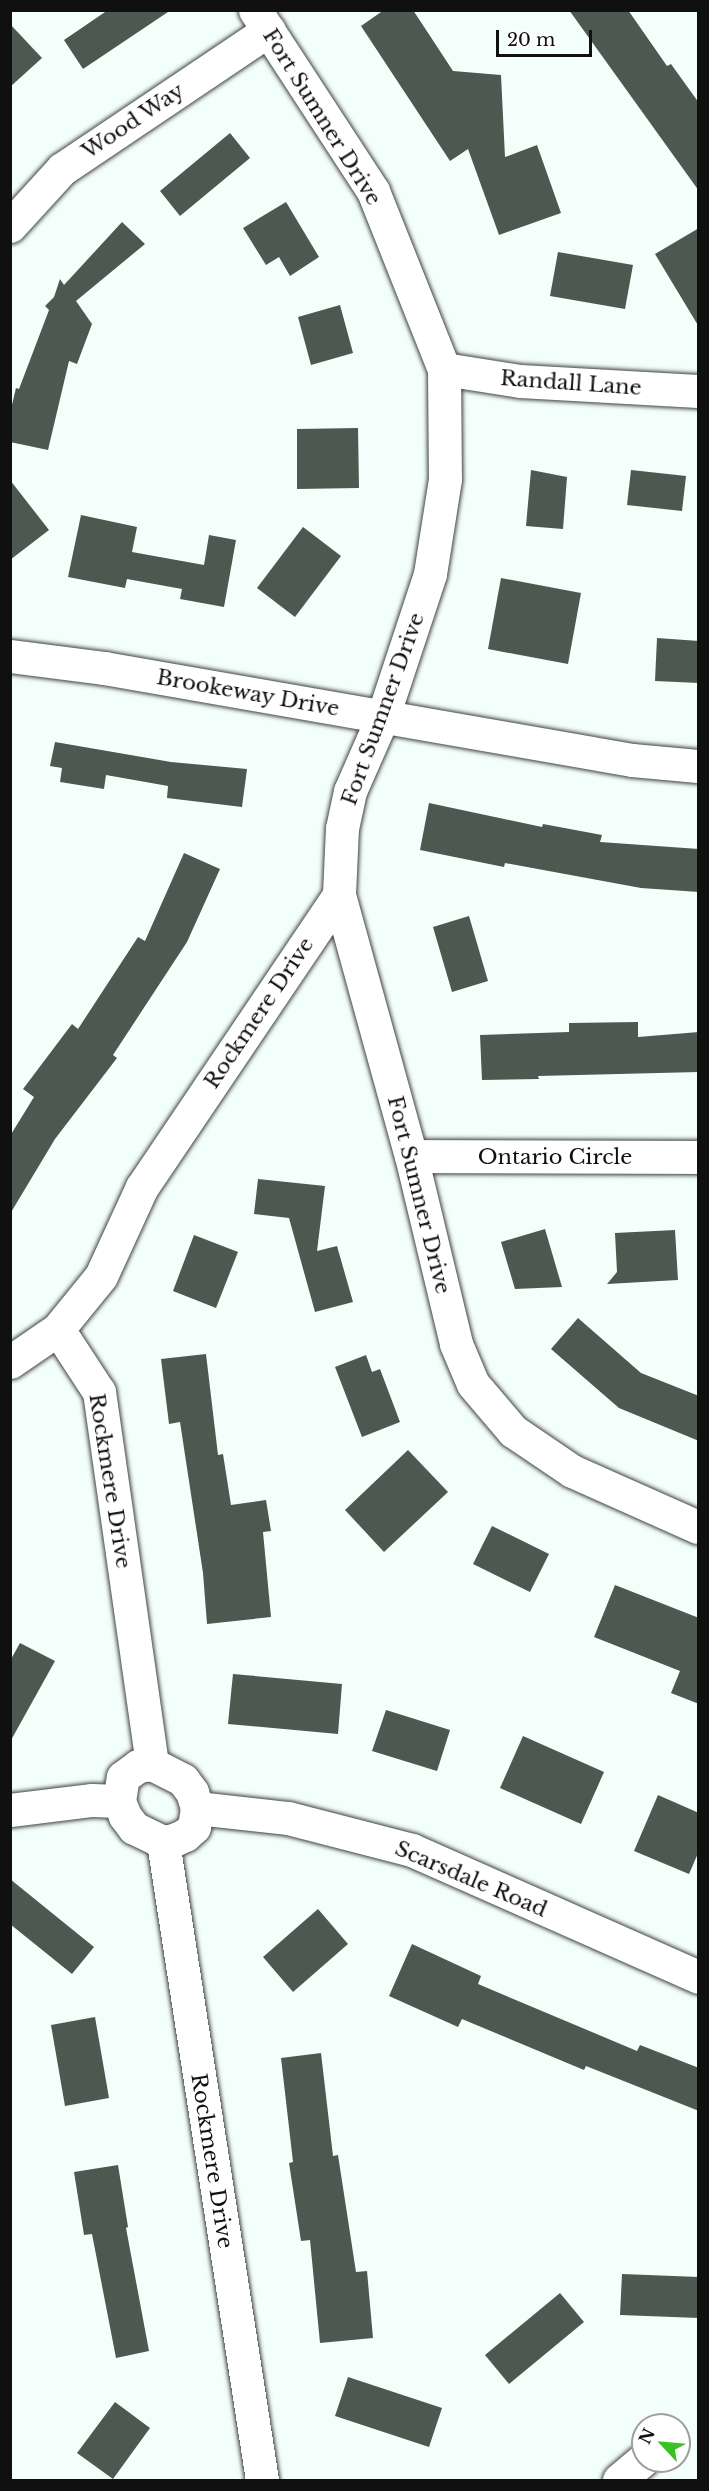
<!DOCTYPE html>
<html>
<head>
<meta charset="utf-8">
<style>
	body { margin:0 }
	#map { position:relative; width:709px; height:2491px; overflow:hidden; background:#f2fffb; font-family:"Libre Baskerville",serif }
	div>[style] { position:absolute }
	.building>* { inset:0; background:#4c5850 }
	.roads { filter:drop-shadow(0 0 2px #434343) drop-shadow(0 0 2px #434343) }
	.minor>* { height:33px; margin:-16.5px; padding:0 16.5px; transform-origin:16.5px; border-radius:16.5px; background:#fff }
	span { translate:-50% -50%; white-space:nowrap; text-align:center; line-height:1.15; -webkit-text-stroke:6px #fff; paint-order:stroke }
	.street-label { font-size:21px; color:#101010 }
	.frame { position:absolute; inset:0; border:12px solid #101010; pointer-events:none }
	.north { position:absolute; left:631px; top:2413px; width:60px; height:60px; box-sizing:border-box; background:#fff; border:2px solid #9f9f9f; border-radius:50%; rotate:296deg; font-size:16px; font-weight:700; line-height:24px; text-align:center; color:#101010 }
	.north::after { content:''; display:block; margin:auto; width:21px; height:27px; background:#3ac126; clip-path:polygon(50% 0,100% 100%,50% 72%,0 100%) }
	.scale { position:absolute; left:496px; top:30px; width:96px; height:27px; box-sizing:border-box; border:3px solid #101010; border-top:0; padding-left:8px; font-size:18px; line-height:21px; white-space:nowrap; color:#101010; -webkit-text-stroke:4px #fff; paint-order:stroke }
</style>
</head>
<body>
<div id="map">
	<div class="building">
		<div style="clip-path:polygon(108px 10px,171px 10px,83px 69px,64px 40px)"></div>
		<div style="clip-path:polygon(384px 10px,413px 10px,453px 71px,501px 75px,505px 157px,537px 145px,561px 213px,499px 235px,468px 149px,450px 161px,361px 26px)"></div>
		<div style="clip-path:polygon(569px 10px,628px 10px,667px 66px,671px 64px,699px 103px,699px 191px)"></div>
		<div style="clip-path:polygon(10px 24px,42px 58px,10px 87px)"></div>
		<div style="clip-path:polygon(230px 133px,250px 158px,180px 216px,160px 191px)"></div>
		<div style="clip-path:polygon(286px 202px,319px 257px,290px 276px,279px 257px,266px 265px,243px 228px)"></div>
		<div style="clip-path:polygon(122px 222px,145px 244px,76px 301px,92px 324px,77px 364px,69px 361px,48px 450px,10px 442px,10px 413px,16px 388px,19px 389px,49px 310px,45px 306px,54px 297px,60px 279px,64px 285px)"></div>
		<div style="clip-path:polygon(699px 228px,699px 327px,655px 254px)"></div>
		<div style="clip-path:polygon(558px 252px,633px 265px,625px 309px,550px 296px)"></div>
		<div style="clip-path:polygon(340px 305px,353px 353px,311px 365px,298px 317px)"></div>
		<div style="clip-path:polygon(358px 428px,359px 488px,297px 489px,297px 429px)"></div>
		<div style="clip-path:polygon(531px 470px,567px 477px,563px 529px,526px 526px)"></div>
		<div style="clip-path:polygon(631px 470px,686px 476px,682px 511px,627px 505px)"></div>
		<div style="clip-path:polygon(10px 480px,49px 530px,10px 560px)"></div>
		<div style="clip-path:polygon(81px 515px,137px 527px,132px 552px,204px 565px,209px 535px,236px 540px,224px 607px,180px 599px,182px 589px,127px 579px,125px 588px,68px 577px)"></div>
		<div style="clip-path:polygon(303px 527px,341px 556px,295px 617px,257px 588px)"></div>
		<div style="clip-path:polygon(501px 578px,581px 593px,568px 664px,488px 649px)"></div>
		<div style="clip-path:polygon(657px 638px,699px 641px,699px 683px,655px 681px)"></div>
		<div style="clip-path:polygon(55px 742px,171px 762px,247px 769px,242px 807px,167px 798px,168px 786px,106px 775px,104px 789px,60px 782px,62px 768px,50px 766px)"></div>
		<div style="clip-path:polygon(429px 803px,542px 827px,543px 824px,602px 835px,600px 842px,699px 849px,699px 892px,641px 888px,505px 863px,504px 867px,420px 850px)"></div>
		<div style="clip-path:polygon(184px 853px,220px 869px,187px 942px,113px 1055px,117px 1058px,55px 1139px,10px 1214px,10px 1136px,34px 1097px,23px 1089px,72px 1024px,78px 1029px,138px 937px,145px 941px)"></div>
		<div style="clip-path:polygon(469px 916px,488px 981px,452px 992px,433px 927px)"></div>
		<div style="clip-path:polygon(638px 1022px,638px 1037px,699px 1032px,699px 1072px,538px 1076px,539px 1079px,482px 1080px,480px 1035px,569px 1032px,569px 1023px)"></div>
		<div style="clip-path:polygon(258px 1179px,325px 1186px,317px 1251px,337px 1246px,353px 1302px,315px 1312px,289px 1218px,254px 1214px)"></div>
		<div style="clip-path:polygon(545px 1229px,562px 1287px,515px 1289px,501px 1242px)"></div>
		<div style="clip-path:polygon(675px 1230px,678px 1280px,607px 1284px,617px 1272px,615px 1233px)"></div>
		<div style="clip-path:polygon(194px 1235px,238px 1252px,216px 1308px,173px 1291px)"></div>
		<div style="clip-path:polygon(578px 1318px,641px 1373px,699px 1396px,699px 1441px,619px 1408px,551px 1349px)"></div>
		<div style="clip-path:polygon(206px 1354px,218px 1455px,223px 1454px,231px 1505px,266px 1500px,271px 1531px,263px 1532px,271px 1617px,207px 1624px,203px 1573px,180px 1422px,169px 1424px,161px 1359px)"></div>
		<div style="clip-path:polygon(366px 1355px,372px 1372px,380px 1369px,400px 1422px,362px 1437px,335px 1367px)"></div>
		<div style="clip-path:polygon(408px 1450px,448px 1492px,384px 1552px,345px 1510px)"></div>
		<div style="clip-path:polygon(492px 1526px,549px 1554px,530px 1592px,473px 1564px)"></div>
		<div style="clip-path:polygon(615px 1585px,699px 1618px,699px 1704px,671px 1693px,680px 1671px,594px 1637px)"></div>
		<div style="clip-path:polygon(20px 1643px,55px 1661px,10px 1742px,10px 1661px)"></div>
		<div style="clip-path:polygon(233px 1674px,342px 1684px,338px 1734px,228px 1724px)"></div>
		<div style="clip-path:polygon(386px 1710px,450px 1730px,437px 1771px,372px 1751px)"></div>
		<div style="clip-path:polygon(523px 1736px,604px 1772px,581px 1824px,500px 1788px)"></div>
		<div style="clip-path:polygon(658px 1795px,699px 1813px,699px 1851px,689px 1874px,634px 1851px)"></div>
		<div style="clip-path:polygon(10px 1879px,94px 1947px,72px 1974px,10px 1924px)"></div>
		<div style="clip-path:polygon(318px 1909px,348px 1944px,293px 1992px,263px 1957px)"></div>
		<div style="clip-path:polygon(412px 1944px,481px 1976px,478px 1984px,637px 2051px,640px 2045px,699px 2068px,699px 2111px,586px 2066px,584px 2070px,462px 2019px,458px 2027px,389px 1996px)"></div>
		<div style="clip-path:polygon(95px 2017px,109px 2098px,65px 2106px,51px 2025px)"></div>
		<div style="clip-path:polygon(321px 2053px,333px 2156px,338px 2155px,356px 2272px,367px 2271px,373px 2338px,320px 2343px,310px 2240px,301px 2241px,289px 2163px,293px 2162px,281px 2058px)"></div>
		<div style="clip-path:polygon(118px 2165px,128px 2227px,126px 2228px,149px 2351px,116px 2358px,92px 2234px,84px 2235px,74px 2172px)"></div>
		<div style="clip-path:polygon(622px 2274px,699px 2277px,699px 2318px,620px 2315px)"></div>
		<div style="clip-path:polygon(560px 2293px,584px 2322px,509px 2384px,485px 2355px)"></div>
		<div style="clip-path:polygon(348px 2377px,442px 2408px,429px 2447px,335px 2416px)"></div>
		<div style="clip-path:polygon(115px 2402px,150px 2428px,113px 2479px,77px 2453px)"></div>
	</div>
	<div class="roads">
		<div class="minor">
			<div style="left:255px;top:10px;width:216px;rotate:56.9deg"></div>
			<div style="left:373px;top:191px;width:192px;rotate:68.3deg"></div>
			<div style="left:444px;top:369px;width:110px;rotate:89.5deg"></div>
			<div style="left:445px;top:479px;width:96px;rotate:99deg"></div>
			<div style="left:430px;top:574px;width:150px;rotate:108.3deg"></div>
			<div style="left:383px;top:716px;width:82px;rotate:113.7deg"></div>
			<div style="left:350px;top:791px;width:38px;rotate:102deg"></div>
			<div style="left:342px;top:828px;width:67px;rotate:92.6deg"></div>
			<div style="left:339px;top:895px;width:271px;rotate:74.6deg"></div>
			<div style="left:411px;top:1156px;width:193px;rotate:76.5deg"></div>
			<div style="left:456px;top:1344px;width:43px;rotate:67deg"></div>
			<div style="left:473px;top:1384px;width:62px;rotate:49.6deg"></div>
			<div style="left:513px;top:1431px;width:71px;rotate:34.1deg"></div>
			<div style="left:572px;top:1471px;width:138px;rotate:24deg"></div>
			<div style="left:10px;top:226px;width:77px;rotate:-47.6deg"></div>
			<div style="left:62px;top:169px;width:249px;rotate:-33.9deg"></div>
			<div style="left:444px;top:369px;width:77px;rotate:9deg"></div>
			<div style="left:520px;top:381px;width:178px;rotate:3.2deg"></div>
			<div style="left:10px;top:656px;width:95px;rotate:7.3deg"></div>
			<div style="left:104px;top:668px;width:536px;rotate:9.88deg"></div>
			<div style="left:632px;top:760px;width:66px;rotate:5.2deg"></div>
			<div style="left:411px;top:1156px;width:287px;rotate:0.2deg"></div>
			<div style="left:10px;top:1362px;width:58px;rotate:-34.5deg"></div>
			<div style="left:152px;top:1764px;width:376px;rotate:-98.1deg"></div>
			<div style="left:99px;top:1392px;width:75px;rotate:-123.1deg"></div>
			<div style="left:58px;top:1329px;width:68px;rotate:-50.9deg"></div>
			<div style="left:101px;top:1276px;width:98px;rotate:-65.3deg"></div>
			<div style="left:142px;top:1187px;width:352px;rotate:-56deg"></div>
			<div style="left:152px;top:1764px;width:35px;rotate:27deg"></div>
			<div style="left:183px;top:1780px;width:15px;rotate:53deg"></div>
			<div style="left:192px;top:1792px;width:17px;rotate:73deg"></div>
			<div style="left:197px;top:1808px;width:19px;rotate:99deg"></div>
			<div style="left:194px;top:1827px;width:12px;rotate:138deg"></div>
			<div style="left:185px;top:1835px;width:12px;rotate:156deg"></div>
			<div style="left:174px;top:1840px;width:11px;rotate:170deg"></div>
			<div style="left:163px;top:1842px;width:32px;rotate:-154deg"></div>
			<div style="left:134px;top:1828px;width:15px;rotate:-127deg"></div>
			<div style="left:125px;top:1816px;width:16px;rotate:-112deg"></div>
			<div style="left:119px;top:1801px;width:24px;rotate:-81deg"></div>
			<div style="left:123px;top:1777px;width:19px;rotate:-36deg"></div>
			<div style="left:138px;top:1766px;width:14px;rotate:-8deg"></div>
			<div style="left:197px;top:1808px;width:92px;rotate:6.3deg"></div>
			<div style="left:288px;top:1818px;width:128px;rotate:14.5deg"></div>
			<div style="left:412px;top:1850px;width:313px;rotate:23.9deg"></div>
			<div style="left:10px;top:1810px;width:83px;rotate:-7deg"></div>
			<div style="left:92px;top:1800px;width:27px;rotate:2deg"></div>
			<div style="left:163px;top:1842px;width:646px;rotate:81.18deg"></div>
			<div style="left:619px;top:2480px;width:31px;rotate:-40deg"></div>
		</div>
	</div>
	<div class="street-label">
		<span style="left:322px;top:117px;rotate:58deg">Fort Sumner Drive</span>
		<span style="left:133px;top:121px;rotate:-34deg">Wood Way</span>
		<span style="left:571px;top:383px;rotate:4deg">Randall Lane</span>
		<span style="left:248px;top:693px;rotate:10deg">Brookeway Drive</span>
		<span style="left:383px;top:709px;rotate:-70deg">Fort Sumner Drive</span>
		<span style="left:259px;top:1013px;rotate:-56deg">Rockmere Drive</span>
		<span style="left:555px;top:1157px">Ontario Circle</span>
		<span style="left:419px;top:1195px;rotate:76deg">Fort Sumner Drive</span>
		<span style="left:110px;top:1481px;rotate:81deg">Rockmere Drive</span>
		<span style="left:471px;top:1879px;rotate:23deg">Scarsdale Road</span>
		<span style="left:212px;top:2161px;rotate:81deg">Rockmere Drive</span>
	</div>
	<div class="frame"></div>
	<div class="north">N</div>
	<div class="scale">20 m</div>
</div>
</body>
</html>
